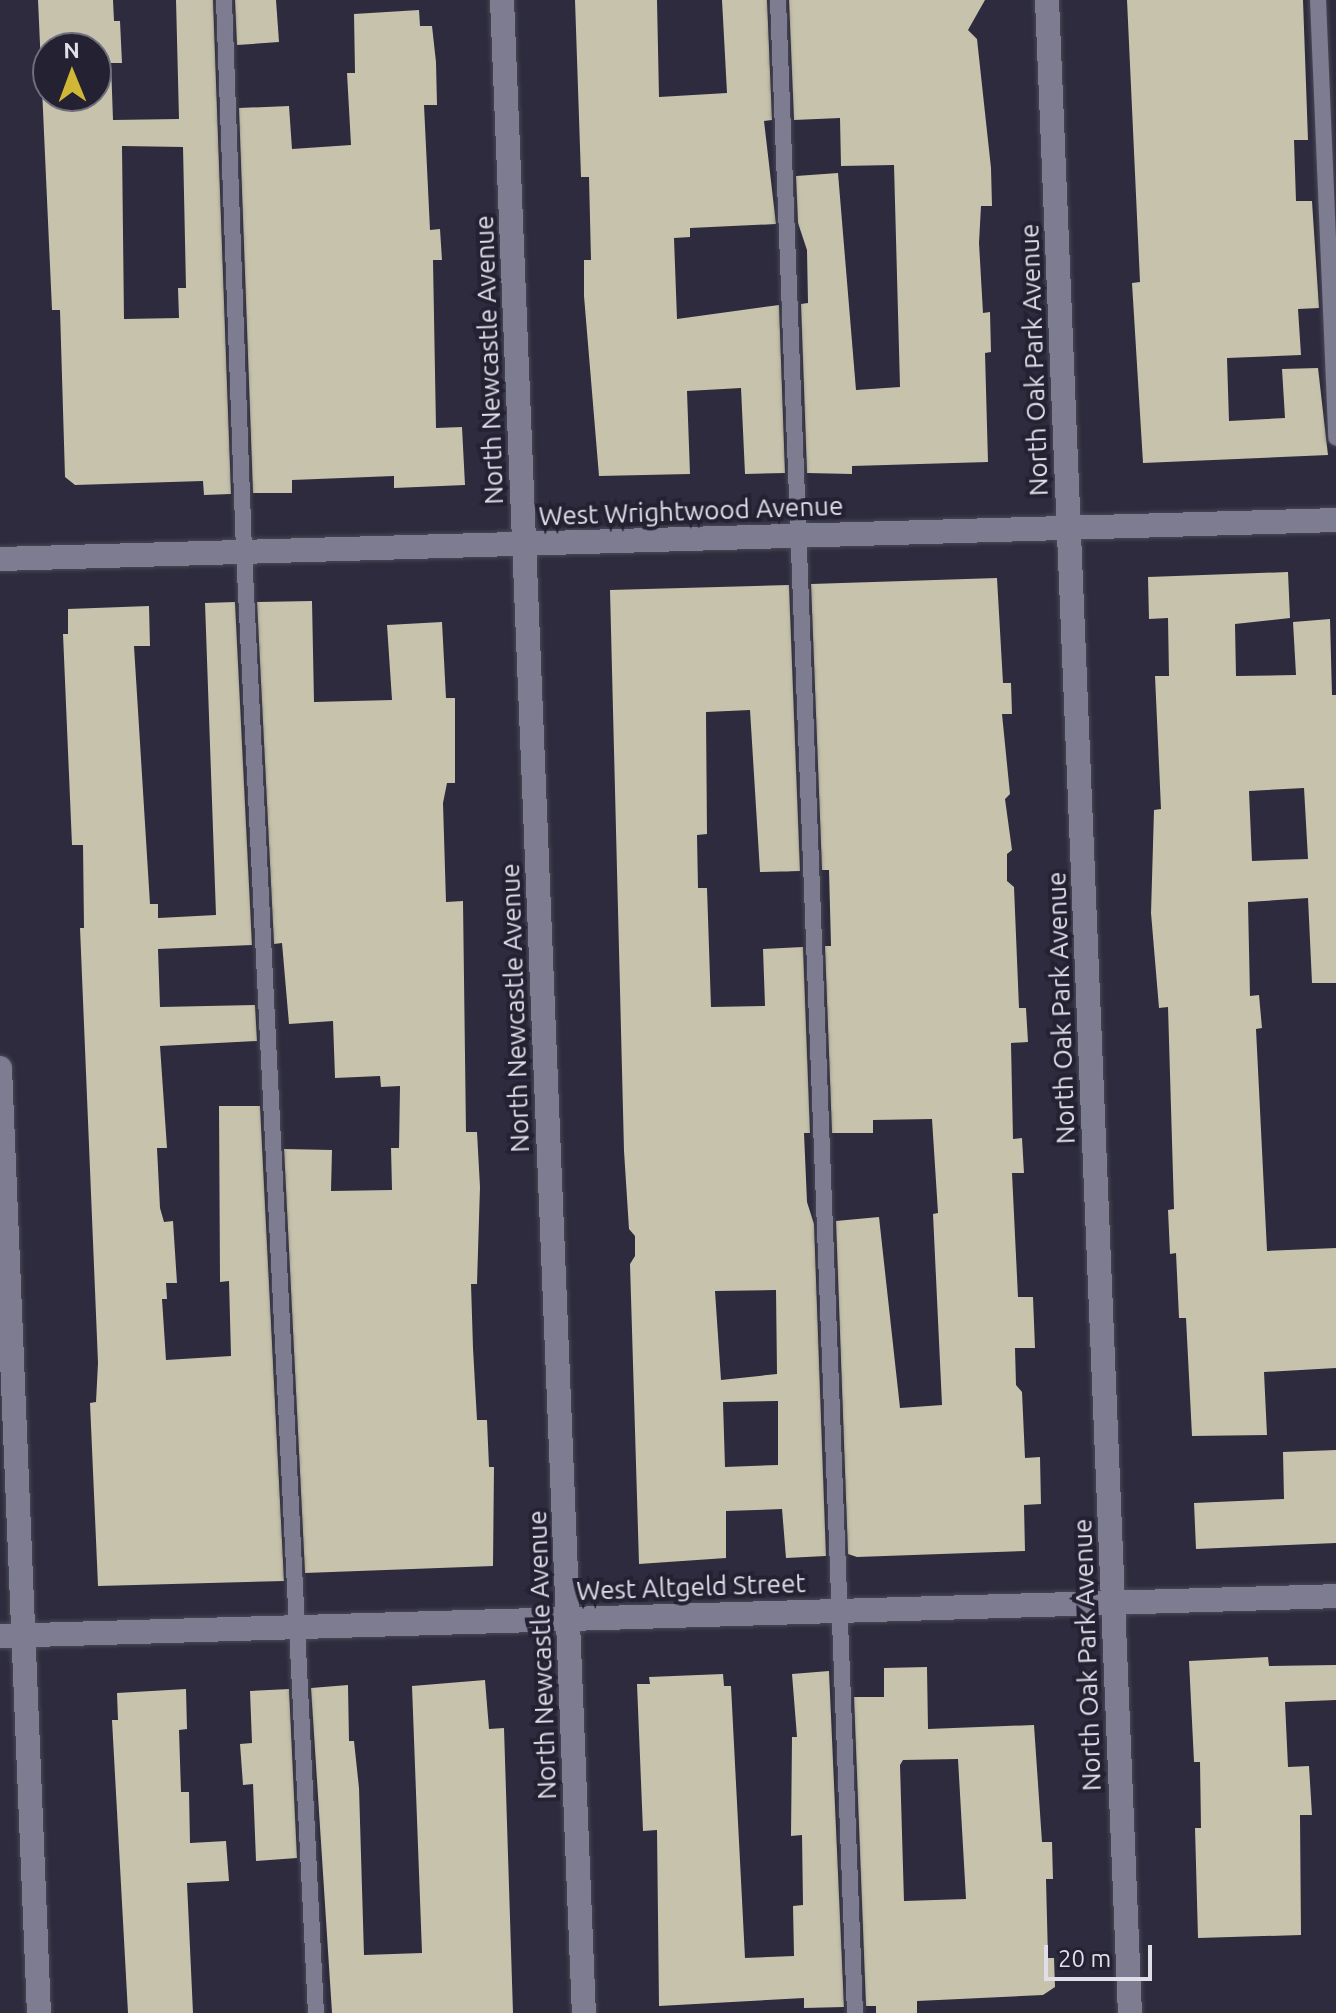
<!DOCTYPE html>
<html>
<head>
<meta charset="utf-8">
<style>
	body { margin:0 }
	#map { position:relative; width:1336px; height:2013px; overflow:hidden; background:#2d2b3d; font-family:Ubuntu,sans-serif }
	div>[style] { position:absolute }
	.building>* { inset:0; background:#c6c2ab }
	.roads { filter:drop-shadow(0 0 2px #4a4956) drop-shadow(0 0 2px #4a4956) }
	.service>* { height:16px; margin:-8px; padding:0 8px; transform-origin:8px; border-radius:8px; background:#7e7c91 }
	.minor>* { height:24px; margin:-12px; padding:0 12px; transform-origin:12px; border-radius:12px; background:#7e7c91 }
	.tertiary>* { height:24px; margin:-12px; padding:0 12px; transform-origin:12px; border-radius:12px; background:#7e7c91 }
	span { translate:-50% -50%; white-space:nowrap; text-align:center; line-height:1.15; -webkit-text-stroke:8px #242132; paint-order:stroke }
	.street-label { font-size:26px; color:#dfdee9 }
	.north { position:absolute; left:32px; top:32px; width:80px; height:80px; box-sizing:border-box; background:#242132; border:2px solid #6f6d7b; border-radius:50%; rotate:359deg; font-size:22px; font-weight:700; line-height:32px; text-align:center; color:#dfdee9 }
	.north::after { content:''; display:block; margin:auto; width:28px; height:36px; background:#d0b736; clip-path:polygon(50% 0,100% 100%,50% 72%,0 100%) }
	.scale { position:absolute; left:1044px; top:1945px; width:108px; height:36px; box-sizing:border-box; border:4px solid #dfdee9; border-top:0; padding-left:10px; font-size:24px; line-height:28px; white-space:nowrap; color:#dfdee9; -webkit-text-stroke:6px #242132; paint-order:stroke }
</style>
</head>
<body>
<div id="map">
	<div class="building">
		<div style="clip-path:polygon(evenodd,38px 0,113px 0,114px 21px,120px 21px,122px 63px,111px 63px,113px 120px,179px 119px,176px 0,213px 0,231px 494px,204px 495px,203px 481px,75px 485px,65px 477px,60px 310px,52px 310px,38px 0,48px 48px,96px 48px,96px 96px,48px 96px,48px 48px,38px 0,122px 146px,183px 147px,186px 288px,178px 288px,179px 318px,124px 319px,122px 146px)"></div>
		<div style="clip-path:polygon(235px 0,276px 0,279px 42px,237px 45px)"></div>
		<div style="clip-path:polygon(575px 0,657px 0,659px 97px,727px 93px,722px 0,767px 0,772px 120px,764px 121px,776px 224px,690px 228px,690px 237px,674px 238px,677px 319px,779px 305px,785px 473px,745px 474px,741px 388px,687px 391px,690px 474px,599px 476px,584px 296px,584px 260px,591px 260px,589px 177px,581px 177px)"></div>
		<div style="clip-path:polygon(789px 0,985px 0,968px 30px,977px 39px,991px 168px,992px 206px,981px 206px,979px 243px,983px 313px,990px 312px,991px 352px,985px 353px,988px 462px,852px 466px,852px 474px,807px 473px,801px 304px,808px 303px,807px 250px,798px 223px,796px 176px,838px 173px,856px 390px,900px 387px,894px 165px,841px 166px,840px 118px,794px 120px)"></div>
		<div style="clip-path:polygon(1127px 0,1303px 0,1308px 140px,1294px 140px,1296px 201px,1312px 201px,1319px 308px,1298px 309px,1301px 355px,1227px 358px,1229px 421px,1285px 418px,1282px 369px,1318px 368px,1328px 455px,1143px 463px,1132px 283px,1140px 282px)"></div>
		<div style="clip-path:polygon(419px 10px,420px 26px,432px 26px,436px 62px,437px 105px,424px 105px,430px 230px,440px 229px,442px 260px,433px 260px,436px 428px,462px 427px,465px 485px,394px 488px,394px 476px,292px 480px,292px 493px,253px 493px,239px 108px,289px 106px,292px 149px,351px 145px,347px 73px,355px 73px,354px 14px)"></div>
		<div style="clip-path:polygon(evenodd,1288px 572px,1290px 618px,1235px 624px,1236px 676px,1296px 675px,1293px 622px,1330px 619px,1332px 695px,1336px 695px,1336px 983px,1312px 983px,1308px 898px,1248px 902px,1250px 996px,1259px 995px,1262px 1028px,1256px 1029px,1267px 1251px,1336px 1248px,1336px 1368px,1264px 1372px,1267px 1435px,1192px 1436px,1186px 1318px,1179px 1318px,1176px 1253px,1170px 1254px,1168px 1210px,1174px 1209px,1168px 1007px,1159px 1008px,1151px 913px,1154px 810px,1161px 809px,1155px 676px,1169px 676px,1168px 618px,1149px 619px,1148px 577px,1288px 572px,1304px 788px,1308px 859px,1252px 861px,1249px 791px,1304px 788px)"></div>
		<div style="clip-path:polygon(997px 578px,1003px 683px,1011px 683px,1012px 714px,1002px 714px,1010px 794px,1005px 799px,1012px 850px,1007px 854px,1007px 881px,1014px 887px,1019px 1008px,1026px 1008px,1028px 1042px,1011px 1043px,1013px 1139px,1022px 1138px,1024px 1173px,1012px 1173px,1018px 1297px,1033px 1297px,1035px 1348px,1015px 1348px,1016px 1385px,1022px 1392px,1025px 1458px,1040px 1457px,1041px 1504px,1024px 1505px,1025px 1551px,857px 1557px,848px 1554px,836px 1221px,879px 1217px,900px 1408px,942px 1405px,933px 1214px,938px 1213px,932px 1119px,873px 1120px,873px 1133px,832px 1133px,825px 946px,831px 946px,829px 870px,822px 870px,811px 584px)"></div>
		<div style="clip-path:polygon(evenodd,789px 585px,800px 871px,760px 872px,750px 710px,706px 712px,707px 834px,697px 835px,698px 888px,707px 888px,711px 1007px,765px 1006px,763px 949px,803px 947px,810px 1133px,804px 1133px,807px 1202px,814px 1224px,826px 1556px,786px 1558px,782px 1509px,726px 1511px,726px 1558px,639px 1564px,630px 1264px,635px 1256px,635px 1236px,629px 1229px,624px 1151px,610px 590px,789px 585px,776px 1290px,777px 1374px,721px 1380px,715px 1291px,776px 1290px,789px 585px,778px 1401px,778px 1465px,725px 1467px,723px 1402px,778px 1401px)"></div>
		<div style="clip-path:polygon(312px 601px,314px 702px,392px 700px,387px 625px,442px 622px,446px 698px,455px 698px,455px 783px,447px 783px,443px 803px,446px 902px,463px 901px,466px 1132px,477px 1132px,480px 1187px,477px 1284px,471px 1284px,473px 1348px,477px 1420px,487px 1420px,489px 1467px,494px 1467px,493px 1566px,305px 1573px,284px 1149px,332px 1150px,331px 1191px,392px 1190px,391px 1148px,399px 1148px,400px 1086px,381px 1087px,380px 1076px,335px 1078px,333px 1021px,289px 1024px,282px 943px,274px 944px,257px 602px)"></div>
		<div style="clip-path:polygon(235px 602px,252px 945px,158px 949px,160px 1007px,255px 1005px,257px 1041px,160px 1046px,167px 1148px,157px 1148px,160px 1208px,164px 1222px,173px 1221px,177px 1283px,166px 1283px,167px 1299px,162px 1299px,166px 1360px,231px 1356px,229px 1281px,220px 1282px,219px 1106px,260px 1106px,284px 1581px,98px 1586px,90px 1403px,96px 1402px,98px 1363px,80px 928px,84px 928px,83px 845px,72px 845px,63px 634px,68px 634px,68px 609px,149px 606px,150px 646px,134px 646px,150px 904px,158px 904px,158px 918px,216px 915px,205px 603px)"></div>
		<div style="clip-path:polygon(1336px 1450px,1336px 1543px,1196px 1549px,1194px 1503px,1284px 1499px,1283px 1452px)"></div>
		<div style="clip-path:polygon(1268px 1657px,1269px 1666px,1336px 1665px,1336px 1700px,1285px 1702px,1288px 1767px,1309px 1766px,1312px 1815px,1300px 1815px,1301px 1935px,1198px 1938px,1195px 1828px,1201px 1828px,1200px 1762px,1194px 1762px,1189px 1661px)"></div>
		<div style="clip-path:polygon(evenodd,927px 1667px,928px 1729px,1034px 1725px,1042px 1842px,1052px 1842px,1053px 1879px,1046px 1879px,1048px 1958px,1054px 1958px,1055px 1987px,1043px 1995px,917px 2001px,917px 2013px,876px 2013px,876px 2006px,866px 2006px,854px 1697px,884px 1697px,884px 1668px,927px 1667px,958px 1759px,966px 1899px,904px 1901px,900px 1765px,903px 1760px,958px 1759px)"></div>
		<div style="clip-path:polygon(829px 1671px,844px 2007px,804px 2008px,804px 1998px,659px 2006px,657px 1830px,643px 1831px,637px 1684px,650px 1684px,649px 1677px,723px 1674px,724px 1686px,731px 1686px,745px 1958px,794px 1956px,793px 1906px,803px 1905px,802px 1835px,791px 1836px,792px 1737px,797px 1737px,792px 1674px)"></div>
		<div style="clip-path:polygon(485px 1680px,489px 1729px,504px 1728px,513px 2013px,332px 2013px,311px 1688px,348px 1685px,349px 1741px,354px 1741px,359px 1788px,364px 1955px,422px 1953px,412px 1686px)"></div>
		<div style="clip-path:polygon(186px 1689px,187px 1729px,179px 1730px,181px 1792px,189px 1792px,190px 1843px,226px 1841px,229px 1881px,187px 1883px,193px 2013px,128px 2013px,112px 1720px,118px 1720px,117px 1693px)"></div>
		<div style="clip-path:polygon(289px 1689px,297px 1858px,256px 1861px,253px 1784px,243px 1785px,240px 1744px,252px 1743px,250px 1691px)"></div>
	</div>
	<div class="roads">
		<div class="service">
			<div style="left:224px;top:0;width:552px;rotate:87.92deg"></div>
			<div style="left:244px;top:552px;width:1463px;rotate:87.18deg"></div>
			<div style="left:778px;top:0;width:2014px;rotate:87.81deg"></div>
			<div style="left:1318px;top:0;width:438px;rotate:87.6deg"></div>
		</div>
		<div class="minor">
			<div style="left:502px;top:0;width:2015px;rotate:87.67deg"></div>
			<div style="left:0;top:559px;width:1337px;rotate:-1.67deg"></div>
			<div style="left:0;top:1068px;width:946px;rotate:87.64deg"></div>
			<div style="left:0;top:1636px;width:1337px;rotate:-1.71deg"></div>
		</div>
		<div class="tertiary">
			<div style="left:1047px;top:0;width:2015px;rotate:87.64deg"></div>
		</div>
	</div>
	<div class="street-label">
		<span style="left:489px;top:360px;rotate:-92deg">North Newcastle Avenue</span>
		<span style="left:1034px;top:360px;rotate:-92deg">North Oak Park Avenue</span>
		<span style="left:691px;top:511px;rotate:-2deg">West Wrightwood Avenue</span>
		<span style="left:515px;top:1008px;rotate:-92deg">North Newcastle Avenue</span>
		<span style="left:1061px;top:1008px;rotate:-92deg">North Oak Park Avenue</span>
		<span style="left:691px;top:1587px;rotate:-2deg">West Altgeld Street</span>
		<span style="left:542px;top:1655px;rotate:-92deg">North Newcastle Avenue</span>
		<span style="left:1087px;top:1655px;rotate:-92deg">North Oak Park Avenue</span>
	</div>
	<div class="north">N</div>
	<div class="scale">20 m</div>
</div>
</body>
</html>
